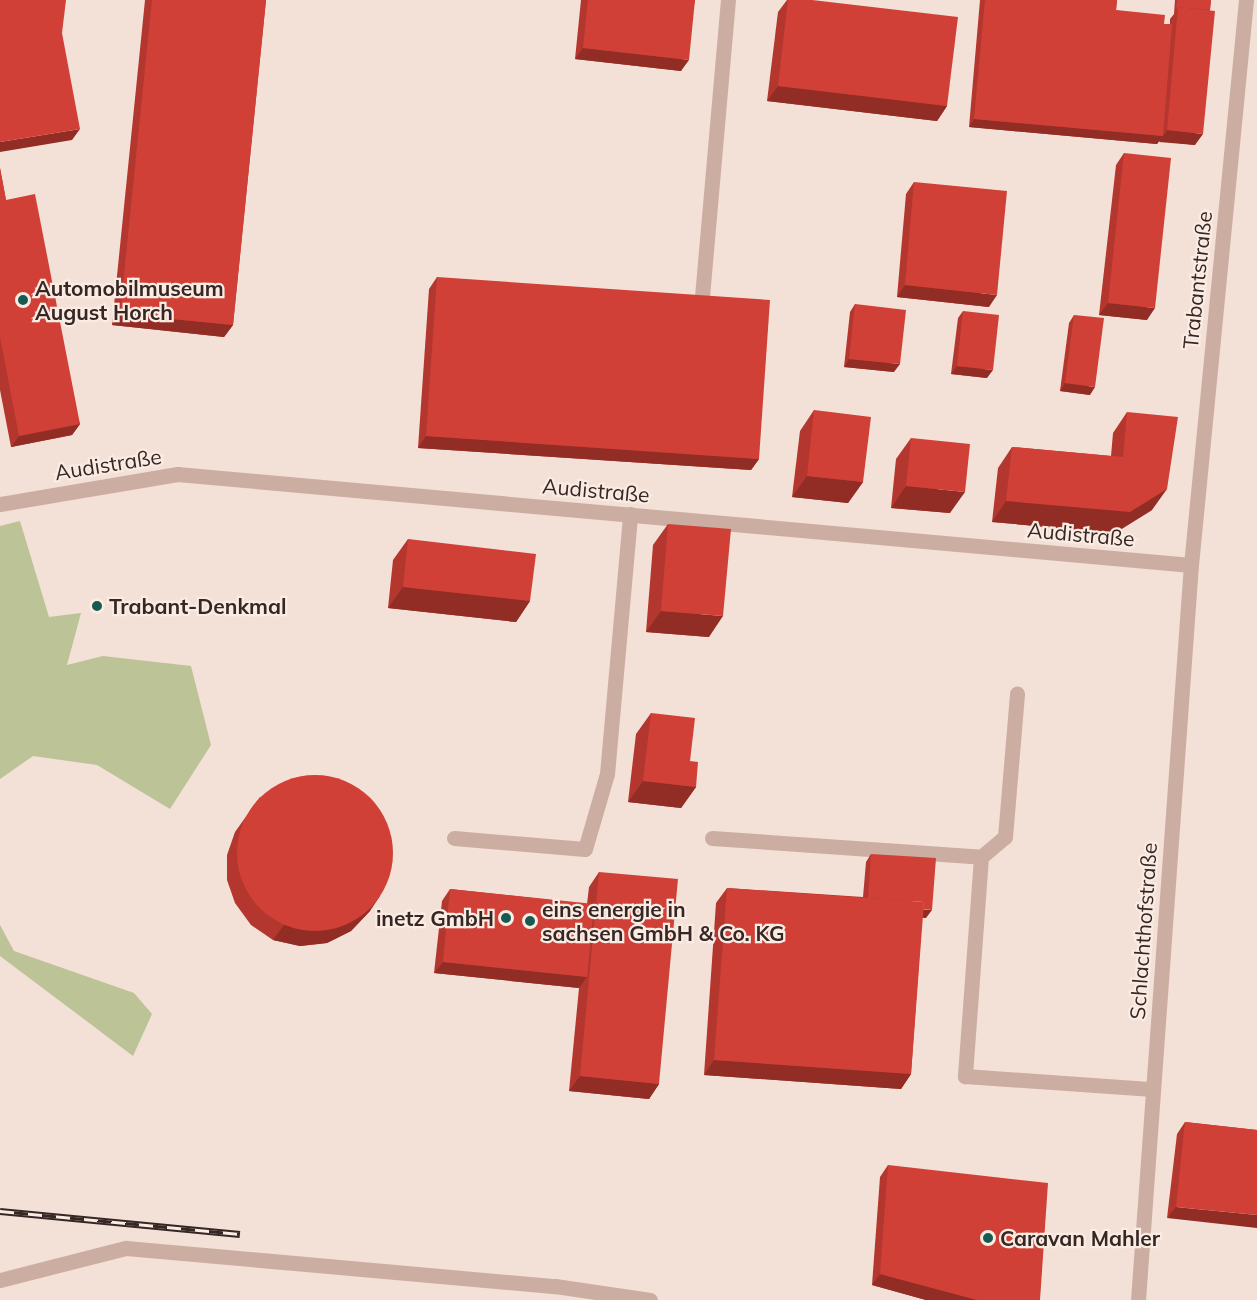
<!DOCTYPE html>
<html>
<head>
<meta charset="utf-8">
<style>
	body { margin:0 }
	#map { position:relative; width:1257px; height:1300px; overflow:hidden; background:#f3e0d7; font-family:Mulish,sans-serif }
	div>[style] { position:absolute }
	.green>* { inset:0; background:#bcc396 }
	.lane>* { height:15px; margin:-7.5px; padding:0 7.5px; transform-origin:7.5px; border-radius:7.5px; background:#ccada2 }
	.street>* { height:15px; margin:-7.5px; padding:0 7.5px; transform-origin:7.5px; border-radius:7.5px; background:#ccada2 }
	.rail>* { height:7px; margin-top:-3.5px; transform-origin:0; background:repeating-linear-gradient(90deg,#faebe3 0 14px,#362725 0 28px); box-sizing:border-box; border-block:2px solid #362725 }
	.wall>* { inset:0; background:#b3372f }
	.shaded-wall>* { inset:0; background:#922d26 }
	.building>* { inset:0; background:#d04037 }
	.round { border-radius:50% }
	.dots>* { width:16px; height:16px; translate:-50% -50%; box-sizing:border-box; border:3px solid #faebe3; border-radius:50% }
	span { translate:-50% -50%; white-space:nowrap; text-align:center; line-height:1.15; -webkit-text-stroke:4.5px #faebe3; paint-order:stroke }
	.street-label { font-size:21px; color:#362725 }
	.poi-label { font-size:21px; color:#362725; font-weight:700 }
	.left { translate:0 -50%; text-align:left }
	.right { translate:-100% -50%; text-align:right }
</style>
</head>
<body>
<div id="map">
	<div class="green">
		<div style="clip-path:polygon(20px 521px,49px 617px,81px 613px,67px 665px,103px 656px,191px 666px,211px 745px,170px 809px,97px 765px,33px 756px,0 779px,0 526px)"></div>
		<div style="clip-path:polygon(0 925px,14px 951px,134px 993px,152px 1014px,133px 1056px,0 956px)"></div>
	</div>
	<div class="lane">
		<div style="left:701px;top:308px;width:309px;rotate:-85deg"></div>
		<div style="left:454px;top:838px;width:131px;rotate:4.8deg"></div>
		<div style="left:585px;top:849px;width:78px;rotate:-73.7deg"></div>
		<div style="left:607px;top:774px;width:261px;rotate:-84.9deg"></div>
		<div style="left:712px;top:838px;width:270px;rotate:4deg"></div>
		<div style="left:981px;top:857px;width:220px;rotate:94.2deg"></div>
		<div style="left:965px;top:1076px;width:188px;rotate:4deg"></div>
		<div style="left:981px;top:857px;width:31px;rotate:-40deg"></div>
		<div style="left:1005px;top:837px;width:144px;rotate:-85.2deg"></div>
		<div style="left:0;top:1280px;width:130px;rotate:-14.3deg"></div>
		<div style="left:126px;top:1248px;width:431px;rotate:5.1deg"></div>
		<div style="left:555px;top:1286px;width:96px;rotate:8.4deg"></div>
	</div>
	<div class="street">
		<div style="left:0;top:504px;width:180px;rotate:-9.6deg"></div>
		<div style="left:177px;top:474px;width:1018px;rotate:5.13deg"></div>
		<div style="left:1138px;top:1300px;width:737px;rotate:-85.88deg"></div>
		<div style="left:1191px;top:565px;width:568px;rotate:-84.44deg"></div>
	</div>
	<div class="rail">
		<div style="left:0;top:1211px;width:241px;rotate:5.5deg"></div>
	</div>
	<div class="wall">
		<div style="clip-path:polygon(145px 0,266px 0,233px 325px,224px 337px,112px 325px)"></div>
		<div style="clip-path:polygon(581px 0,695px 0,681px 71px,575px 59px)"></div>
		<div style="clip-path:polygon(787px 0,812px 0,947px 106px,937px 121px,767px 101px,778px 12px)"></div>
		<div style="clip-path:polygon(980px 0,1117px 0,1116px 10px,1164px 24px,1170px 24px,1170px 19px,1174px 14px,1175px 0,1211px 0,1195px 145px,1159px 141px,1157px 144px,969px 127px)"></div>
		<div style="clip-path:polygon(1124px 153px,1147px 320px,1099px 315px,1116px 165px)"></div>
		<div style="clip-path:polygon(0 168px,6px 200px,80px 424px,72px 435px,11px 447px,0 390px)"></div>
		<div style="clip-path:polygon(914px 182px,989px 307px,897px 297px,906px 194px)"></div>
		<div style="clip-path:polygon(437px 277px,759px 459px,751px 470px,418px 448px,429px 289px)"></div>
		<div style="clip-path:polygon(855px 304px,894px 372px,844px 367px,850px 312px)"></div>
		<div style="clip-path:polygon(963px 311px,987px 378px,951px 374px,958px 318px)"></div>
		<div style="clip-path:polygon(1074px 315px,1090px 395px,1060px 391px,1069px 323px)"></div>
		<div style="clip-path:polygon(814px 410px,863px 482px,848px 503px,792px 497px,800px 431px)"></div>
		<div style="clip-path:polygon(1127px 412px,1152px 510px,1115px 533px,992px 522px,998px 468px,1012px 447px,1111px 456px,1113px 433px)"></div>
		<div style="clip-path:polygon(911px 438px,950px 513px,891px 508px,896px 459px)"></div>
		<div style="clip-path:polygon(668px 524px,709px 637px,646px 632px,653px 545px)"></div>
		<div style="clip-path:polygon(408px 539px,530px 601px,516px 622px,388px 608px,393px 560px)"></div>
		<div style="clip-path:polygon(651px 713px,690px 761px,696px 787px,681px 808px,628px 802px,636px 734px)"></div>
		<div style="clip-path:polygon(260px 797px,370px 911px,351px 931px,327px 943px,300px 946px,273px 940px,251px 925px,235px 903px,227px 880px,227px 855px,235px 832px)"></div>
		<div style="clip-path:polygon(871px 854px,926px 918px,922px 917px,911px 1074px,901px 1089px,704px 1075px,716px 903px,727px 888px,863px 897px,866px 862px)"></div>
		<div style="clip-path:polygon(599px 872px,659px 1084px,649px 1099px,569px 1091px,579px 988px,434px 973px,442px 901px,450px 889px,587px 904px,589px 887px)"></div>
		<div style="clip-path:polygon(1185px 1122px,1257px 1130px,1167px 1218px,1177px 1134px)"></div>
		<div style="clip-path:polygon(888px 1165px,1040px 1300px,926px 1300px,872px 1285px,880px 1177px)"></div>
	</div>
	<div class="shaded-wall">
		<div style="clip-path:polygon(583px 48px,689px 60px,681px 71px,575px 59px)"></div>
		<div style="clip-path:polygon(778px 86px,947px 106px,937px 121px,767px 101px)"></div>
		<div style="clip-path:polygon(974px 119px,1163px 136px,1157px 144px,969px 127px)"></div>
		<div style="clip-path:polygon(80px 129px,72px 140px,0 152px,0 142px)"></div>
		<div style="clip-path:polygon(1167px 130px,1203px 134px,1195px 145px,1159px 142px)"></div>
		<div style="clip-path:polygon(905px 285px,997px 295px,989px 307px,897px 297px)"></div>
		<div style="clip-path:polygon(1108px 303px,1155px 308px,1147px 320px,1099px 315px)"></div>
		<div style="clip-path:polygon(120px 314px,233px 325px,224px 337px,112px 325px)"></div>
		<div style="clip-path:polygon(849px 359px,900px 364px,894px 372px,844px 367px)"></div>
		<div style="clip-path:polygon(957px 366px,993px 370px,987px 378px,951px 374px)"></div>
		<div style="clip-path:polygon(1065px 383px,1095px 387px,1090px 395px,1060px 391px)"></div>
		<div style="clip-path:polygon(80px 424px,72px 435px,11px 447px,19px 436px)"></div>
		<div style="clip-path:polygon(426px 436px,759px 459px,751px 470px,418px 448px)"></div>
		<div style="clip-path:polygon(807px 476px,863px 482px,848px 503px,792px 497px)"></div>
		<div style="clip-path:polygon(906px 486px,965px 492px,950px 513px,891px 508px)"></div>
		<div style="clip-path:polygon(1167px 489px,1152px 510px,1115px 533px,992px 522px,1006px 501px)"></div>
		<div style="clip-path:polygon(403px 587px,530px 601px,516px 622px,388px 608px)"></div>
		<div style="clip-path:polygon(661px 611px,723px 616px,709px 637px,646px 632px)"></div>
		<div style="clip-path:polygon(643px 781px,696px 787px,681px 808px,628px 802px)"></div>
		<div style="clip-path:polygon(380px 896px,370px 911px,351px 931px,327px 943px,300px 946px,273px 940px,284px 925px)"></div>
		<div style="clip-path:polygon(867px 906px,932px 910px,926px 918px,862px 913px)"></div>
		<div style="clip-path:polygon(443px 962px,587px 977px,579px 988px,434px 973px)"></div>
		<div style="clip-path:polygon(714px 1060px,911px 1074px,901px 1089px,704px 1075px)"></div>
		<div style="clip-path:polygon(580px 1076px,659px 1084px,649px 1099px,569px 1091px)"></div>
		<div style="clip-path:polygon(1176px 1207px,1257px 1215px,1257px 1228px,1167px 1218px)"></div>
		<div style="clip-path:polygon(880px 1274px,977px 1300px,926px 1300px,872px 1285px)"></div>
	</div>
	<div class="building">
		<div style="clip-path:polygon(0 0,66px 0,62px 33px,80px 129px,0 142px)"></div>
		<div style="clip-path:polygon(152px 0,266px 0,233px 325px,120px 314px)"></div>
		<div style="clip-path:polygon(588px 0,695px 0,689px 60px,583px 48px)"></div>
		<div style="clip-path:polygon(788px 0,812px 0,958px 17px,947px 106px,778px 86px)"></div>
		<div style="clip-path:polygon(985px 0,1117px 0,1116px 10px,1165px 15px,1164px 24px,1172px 24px,1163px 136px,974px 119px)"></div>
		<div style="clip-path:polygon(1177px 0,1211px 0,1210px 10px,1178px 7px,1176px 10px)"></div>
		<div style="clip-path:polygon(1178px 7px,1215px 11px,1203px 134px,1167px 130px)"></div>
		<div style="clip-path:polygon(1124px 153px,1171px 158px,1155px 308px,1108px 303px)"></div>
		<div style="clip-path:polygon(0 168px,6px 200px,35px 194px,80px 424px,19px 436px,0 337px)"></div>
		<div style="clip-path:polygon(914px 182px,1007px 191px,997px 295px,905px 285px)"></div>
		<div style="clip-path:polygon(437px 277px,770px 300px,759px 459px,426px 436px)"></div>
		<div style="clip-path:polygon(855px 304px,906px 310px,900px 364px,849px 359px)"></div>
		<div style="clip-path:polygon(963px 311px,999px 315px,993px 370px,957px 366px)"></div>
		<div style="clip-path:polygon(1074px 315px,1104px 318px,1095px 387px,1065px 383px)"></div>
		<div style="clip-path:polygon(814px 410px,871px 417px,863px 482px,807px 476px)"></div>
		<div style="clip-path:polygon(1127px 412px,1178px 417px,1167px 489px,1130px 512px,1006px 501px,1012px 447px,1123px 457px)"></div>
		<div style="clip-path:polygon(911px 438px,970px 444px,965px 492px,906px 486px)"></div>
		<div style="clip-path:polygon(668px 524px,731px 529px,723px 616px,661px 611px)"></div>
		<div style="clip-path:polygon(408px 539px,536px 554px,530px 601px,403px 587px)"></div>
		<div style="clip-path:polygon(651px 713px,695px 718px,690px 761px,698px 762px,696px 787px,643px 781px)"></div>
		<div class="round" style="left:237px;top:775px;width:156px;height:156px"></div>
		<div style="clip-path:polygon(871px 854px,936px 858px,932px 910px,923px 909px,924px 902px,868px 898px)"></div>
		<div style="clip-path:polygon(599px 872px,678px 879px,659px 1084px,580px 1076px)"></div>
		<div style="clip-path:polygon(727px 888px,924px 902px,911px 1074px,714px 1060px)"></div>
		<div style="clip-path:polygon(450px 889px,594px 904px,587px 977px,443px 962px)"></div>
		<div style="clip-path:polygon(1185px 1122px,1257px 1130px,1257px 1215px,1176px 1207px)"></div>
		<div style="clip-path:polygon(888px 1165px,1048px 1183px,1040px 1300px,977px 1300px,880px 1274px)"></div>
	</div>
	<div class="dots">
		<div style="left:23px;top:300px;background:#175a52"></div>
		<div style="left:97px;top:606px;background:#175a52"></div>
		<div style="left:506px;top:918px;background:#175a52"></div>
		<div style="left:530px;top:921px;background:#175a52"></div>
		<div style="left:988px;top:1238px;background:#175a52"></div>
	</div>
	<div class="street-label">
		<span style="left:1197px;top:280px;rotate:-84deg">Trabantstraße</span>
		<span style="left:108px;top:464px;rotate:-9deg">Audistraße</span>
		<span style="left:596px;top:490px;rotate:5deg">Audistraße</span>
		<span style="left:1081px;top:534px;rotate:5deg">Audistraße</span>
		<span style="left:1143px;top:931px;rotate:-86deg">Schlachthofstraße</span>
	</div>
	<div class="poi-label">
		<span class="left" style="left:35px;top:300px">Automobilmuseum<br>August Horch</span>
		<span class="left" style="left:109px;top:606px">Trabant-Denkmal</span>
		<span class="left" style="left:542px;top:921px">eins energie in<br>sachsen GmbH &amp; Co. KG</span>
		<span class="right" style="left:494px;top:918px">inetz GmbH</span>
		<span class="left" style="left:1000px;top:1238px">Caravan Mahler</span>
	</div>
</div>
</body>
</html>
